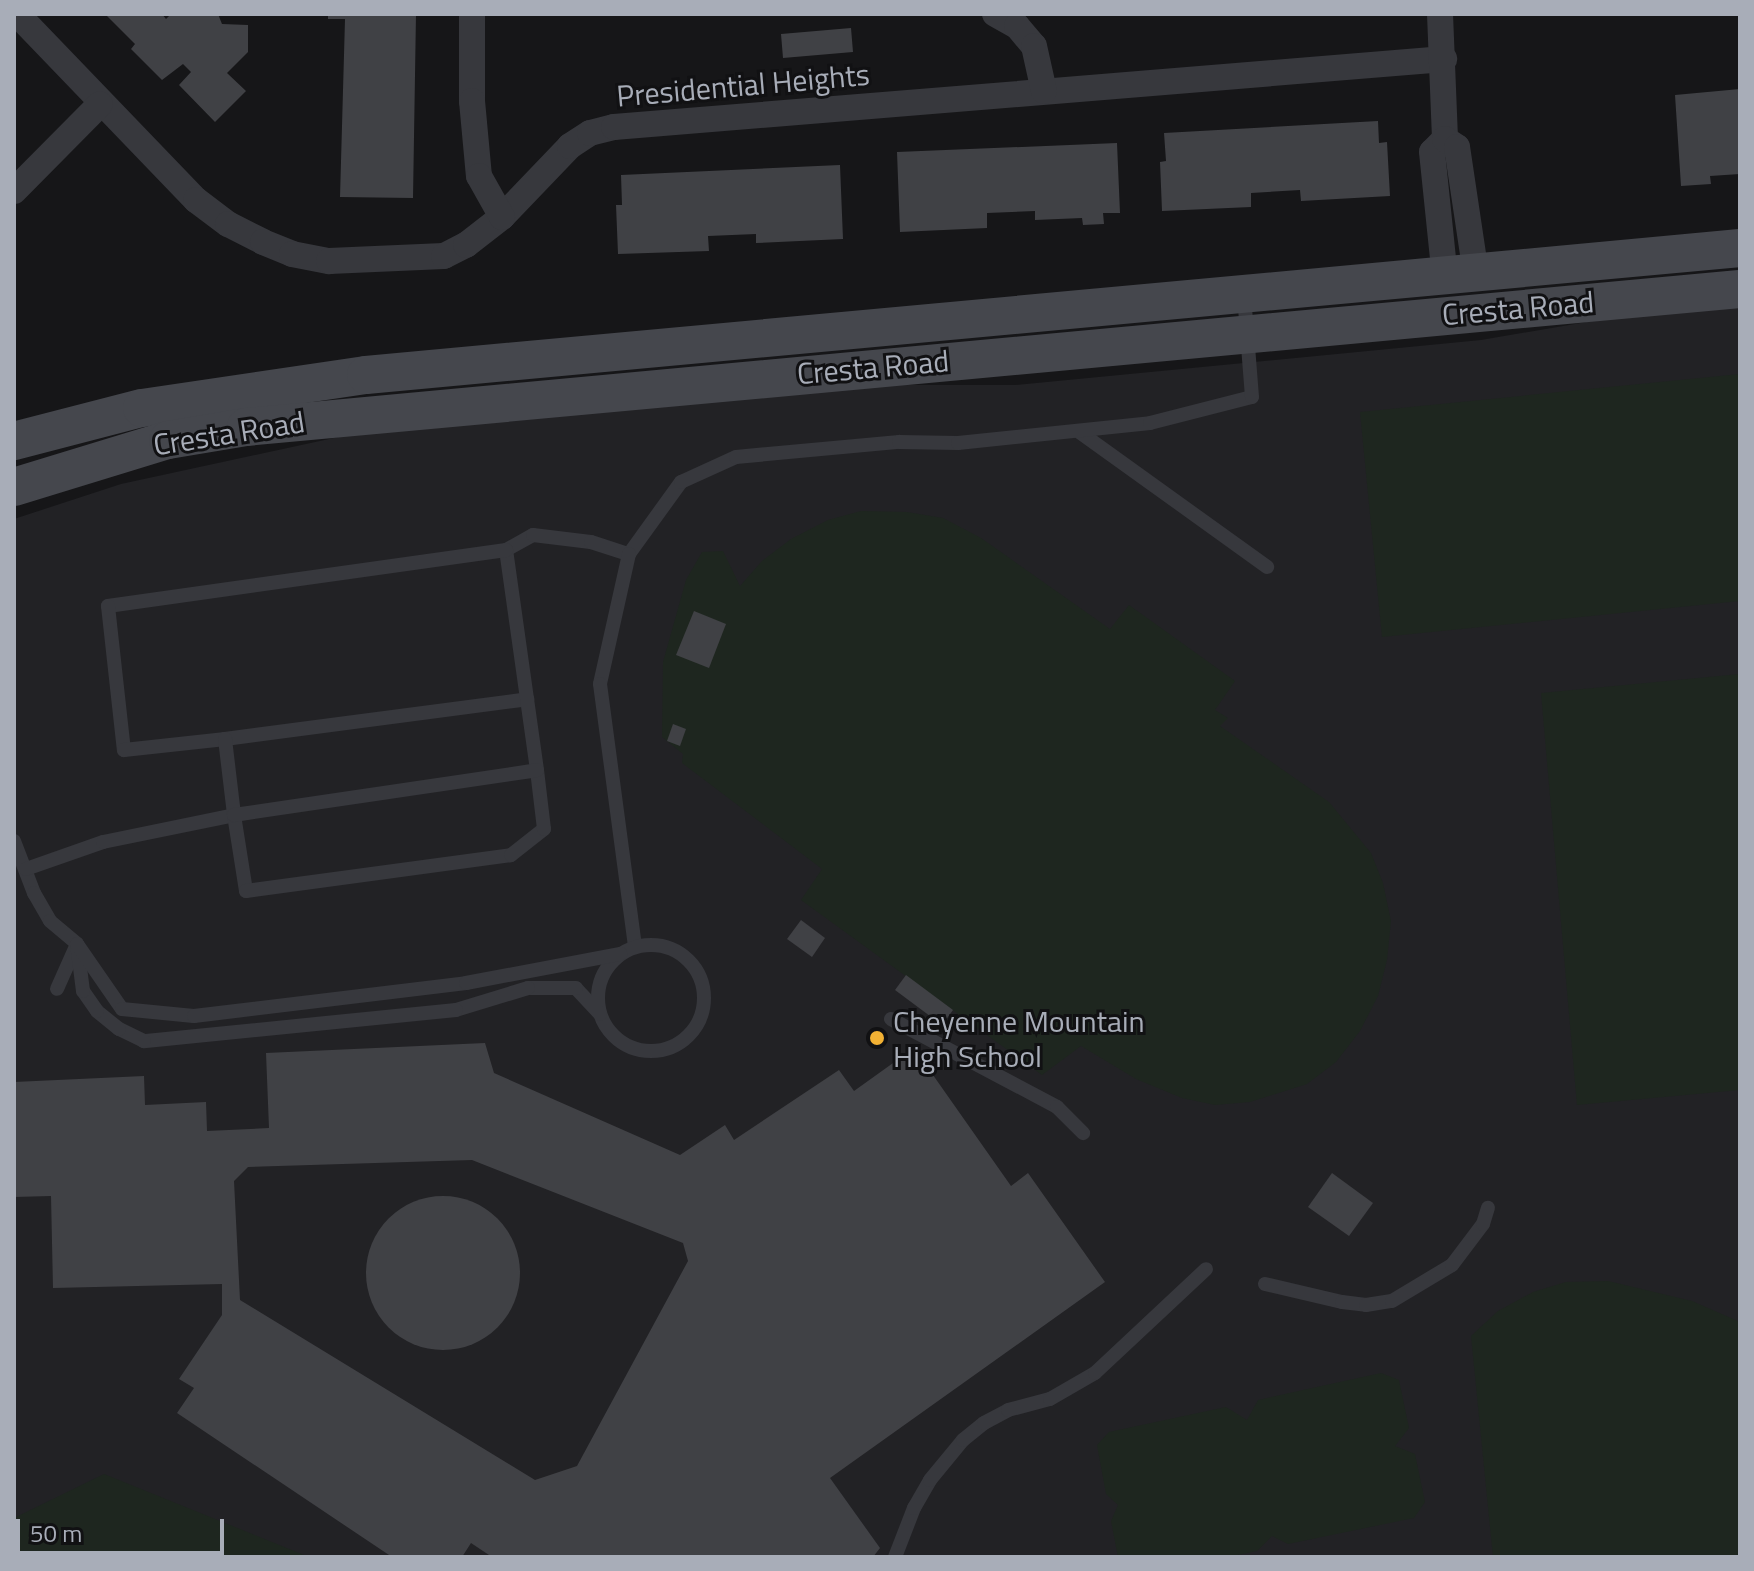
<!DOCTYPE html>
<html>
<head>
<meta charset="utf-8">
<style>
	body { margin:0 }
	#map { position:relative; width:1754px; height:1571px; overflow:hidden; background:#161618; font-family:"Titillium Web",sans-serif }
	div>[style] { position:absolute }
	.built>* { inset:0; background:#222225 }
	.green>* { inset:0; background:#1e261f }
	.building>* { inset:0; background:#404145 }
	.round { border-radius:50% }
	.service>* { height:14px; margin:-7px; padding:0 7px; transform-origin:7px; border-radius:7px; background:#37383d }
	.service>.ring { margin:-7px; padding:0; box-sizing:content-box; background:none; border:14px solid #37383d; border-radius:50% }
	.minor>* { height:26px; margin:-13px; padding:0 13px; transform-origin:13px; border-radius:13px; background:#37383d }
	.secondary>* { height:38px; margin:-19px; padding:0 19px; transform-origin:19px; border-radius:19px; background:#45474d }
	.dots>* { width:22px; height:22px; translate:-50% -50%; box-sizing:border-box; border:4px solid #111113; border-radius:50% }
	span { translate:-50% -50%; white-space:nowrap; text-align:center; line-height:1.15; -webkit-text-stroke:6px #111113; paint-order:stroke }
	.street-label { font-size:30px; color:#a8adb8 }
	.poi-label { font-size:30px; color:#a8adb8 }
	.left { translate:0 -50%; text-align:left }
	.frame { position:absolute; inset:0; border:16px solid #a8adb8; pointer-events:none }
	.scale { position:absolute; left:16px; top:1519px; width:208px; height:36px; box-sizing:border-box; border:4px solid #a8adb8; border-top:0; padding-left:10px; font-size:24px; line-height:28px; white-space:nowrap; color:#a8adb8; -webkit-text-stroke:6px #111113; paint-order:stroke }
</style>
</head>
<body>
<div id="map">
	<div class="built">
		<div style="clip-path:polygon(1740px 306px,1740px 1557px,14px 1557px,14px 519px,121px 484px,343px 436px,869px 385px,1015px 385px,1481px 340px,1604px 319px)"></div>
	</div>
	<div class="green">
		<div style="clip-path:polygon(1740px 374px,1740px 601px,1382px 637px,1360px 412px)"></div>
		<div style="clip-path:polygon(861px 511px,907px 512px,943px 518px,981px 538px,1110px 629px,1129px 605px,1235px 681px,1215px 710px,1228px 718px,1220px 726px,1329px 802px,1371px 853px,1383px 883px,1391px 921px,1387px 960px,1378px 996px,1360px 1031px,1336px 1062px,1307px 1084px,1250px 1102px,1215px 1105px,1182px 1098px,1136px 1079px,1081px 1046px,1042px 1075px,801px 900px,822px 869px,682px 763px,683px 754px,662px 737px,663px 662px,686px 580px,702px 552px,723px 551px,740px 586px,762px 561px,791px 539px,828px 520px)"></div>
		<div style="clip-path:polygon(1740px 674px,1740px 1090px,1577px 1105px,1541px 693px)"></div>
		<div style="clip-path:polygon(1608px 1281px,1692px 1301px,1740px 1322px,1740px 1557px,1493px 1557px,1471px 1336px,1498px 1311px,1533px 1292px,1566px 1282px)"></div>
		<div style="clip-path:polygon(1381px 1373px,1399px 1380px,1409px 1428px,1395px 1446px,1415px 1454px,1425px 1502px,1414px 1518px,1288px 1544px,1272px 1536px,1257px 1551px,1228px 1557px,1118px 1557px,1111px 1521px,1118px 1505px,1106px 1494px,1097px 1445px,1109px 1432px,1226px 1407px,1247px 1420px,1258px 1400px)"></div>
		<div style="clip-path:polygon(104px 1474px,309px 1557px,14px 1557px,14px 1518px)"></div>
	</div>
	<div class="building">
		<div style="clip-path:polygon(105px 14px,162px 14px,166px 19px,171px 14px,218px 14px,222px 24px,248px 25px,248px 52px,227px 73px,246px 91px,215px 122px,179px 85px,191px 72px,183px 64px,162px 80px,131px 49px,135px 44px)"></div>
		<div style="clip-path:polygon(328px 14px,416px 14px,413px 198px,340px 197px,345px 19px,328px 19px)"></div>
		<div style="clip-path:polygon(851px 28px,853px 52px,783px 58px,781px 34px)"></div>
		<div style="clip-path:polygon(1740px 89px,1740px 174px,1710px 176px,1711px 184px,1681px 186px,1675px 95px)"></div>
		<div style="clip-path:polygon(1378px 121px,1379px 143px,1387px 142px,1390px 196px,1301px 201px,1300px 190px,1251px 193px,1251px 207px,1162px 211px,1160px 162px,1166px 161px,1164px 133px)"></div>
		<div style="clip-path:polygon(1117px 143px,1120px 213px,1103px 213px,1104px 224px,1083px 225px,1082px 218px,1035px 220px,1035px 211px,987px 213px,987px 228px,900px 232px,897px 152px)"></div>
		<div style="clip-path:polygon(840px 165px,843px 239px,756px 243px,756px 234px,708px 236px,709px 251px,618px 254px,616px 205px,622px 205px,621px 175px)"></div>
		<div style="clip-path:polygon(694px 611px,726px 624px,709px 668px,676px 655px)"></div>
		<div style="clip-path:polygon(673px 724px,686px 729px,680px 746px,667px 741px)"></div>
		<div style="clip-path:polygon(801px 920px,825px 938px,812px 957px,787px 939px)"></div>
		<div style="clip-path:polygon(906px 975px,953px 1010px,942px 1025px,895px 990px)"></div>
		<div style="clip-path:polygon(evenodd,485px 1043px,494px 1073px,680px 1155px,725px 1125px,734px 1140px,839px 1070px,854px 1091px,914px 1048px,1011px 1186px,1028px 1173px,1105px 1282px,830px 1478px,880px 1548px,873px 1557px,492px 1557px,471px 1543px,462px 1557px,392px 1557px,177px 1413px,194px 1388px,179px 1379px,222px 1315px,222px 1284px,53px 1288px,51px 1196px,14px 1197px,14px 1082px,144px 1076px,145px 1105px,206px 1102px,207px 1131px,269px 1128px,266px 1053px,485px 1043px,472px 1160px,683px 1243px,688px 1261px,577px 1466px,535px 1480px,240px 1300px,234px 1181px,248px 1167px,472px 1160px)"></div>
		<div style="clip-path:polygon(1332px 1173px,1373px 1203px,1349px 1236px,1308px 1207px)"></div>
		<div class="round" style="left:366px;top:1196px;width:154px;height:154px"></div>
	</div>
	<div class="service">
		<div style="left:1078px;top:431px;width:233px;rotate:35.7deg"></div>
		<div style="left:506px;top:550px;width:31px;rotate:-29deg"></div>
		<div style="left:533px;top:535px;width:58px;rotate:6.9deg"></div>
		<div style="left:591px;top:542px;width:40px;rotate:18deg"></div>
		<div style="left:629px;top:554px;width:89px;rotate:-54.2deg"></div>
		<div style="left:681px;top:482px;width:60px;rotate:-24.4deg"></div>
		<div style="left:736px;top:457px;width:164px;rotate:-5.3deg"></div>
		<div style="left:899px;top:442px;width:59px;rotate:1deg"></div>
		<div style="left:958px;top:443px;width:193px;rotate:-5.9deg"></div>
		<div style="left:1150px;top:423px;width:105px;rotate:-14.3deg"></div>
		<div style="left:1252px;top:397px;width:102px;rotate:-94.5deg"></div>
		<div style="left:629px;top:554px;width:133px;rotate:102.6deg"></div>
		<div style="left:600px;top:684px;width:264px;rotate:82.4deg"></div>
		<div style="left:225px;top:739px;width:305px;rotate:-7.5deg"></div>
		<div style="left:14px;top:841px;width:56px;rotate:69deg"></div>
		<div style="left:34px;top:893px;width:32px;rotate:60deg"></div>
		<div style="left:50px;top:921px;width:35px;rotate:40deg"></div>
		<div style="left:77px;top:944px;width:49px;rotate:114deg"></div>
		<div style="left:26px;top:869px;width:82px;rotate:-19.3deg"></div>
		<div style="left:103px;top:842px;width:134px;rotate:-11.6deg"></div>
		<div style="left:234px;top:815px;width:77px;rotate:81deg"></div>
		<div style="left:246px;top:891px;width:267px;rotate:-7.7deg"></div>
		<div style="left:511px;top:855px;width:42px;rotate:-38.2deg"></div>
		<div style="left:544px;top:829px;width:59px;rotate:-96.8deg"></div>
		<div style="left:537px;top:770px;width:222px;rotate:-98deg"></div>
		<div style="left:506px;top:550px;width:402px;rotate:172deg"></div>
		<div style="left:108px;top:606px;width:145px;rotate:83.7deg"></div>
		<div style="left:124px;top:750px;width:102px;rotate:-6.2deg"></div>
		<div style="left:225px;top:739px;width:77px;rotate:83.2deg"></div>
		<div style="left:234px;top:815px;width:306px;rotate:-8.4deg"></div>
		<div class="ring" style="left:598px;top:945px;width:92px;height:92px"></div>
		<div style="left:600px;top:1014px;width:35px;rotate:-133deg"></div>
		<div style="left:576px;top:988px;width:48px;rotate:180deg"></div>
		<div style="left:528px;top:988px;width:75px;rotate:163deg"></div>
		<div style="left:456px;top:1010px;width:314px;rotate:174.3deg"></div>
		<div style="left:144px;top:1041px;width:28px;rotate:-154deg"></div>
		<div style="left:119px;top:1029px;width:28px;rotate:-141deg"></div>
		<div style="left:97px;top:1011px;width:24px;rotate:-125deg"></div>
		<div style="left:83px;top:991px;width:47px;rotate:-97.3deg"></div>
		<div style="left:77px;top:944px;width:79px;rotate:55.3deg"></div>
		<div style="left:122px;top:1009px;width:72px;rotate:5.6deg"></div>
		<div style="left:194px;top:1016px;width:274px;rotate:-6.9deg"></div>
		<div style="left:466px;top:983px;width:157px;rotate:-10.7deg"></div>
		<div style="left:891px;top:1019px;width:188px;rotate:27.9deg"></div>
		<div style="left:1057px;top:1107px;width:37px;rotate:45deg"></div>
		<div style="left:1265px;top:1284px;width:79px;rotate:13.2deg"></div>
		<div style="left:1342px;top:1302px;width:24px;rotate:7deg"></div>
		<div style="left:1366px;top:1305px;width:26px;rotate:-9deg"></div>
		<div style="left:1392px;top:1301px;width:70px;rotate:-31deg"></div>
		<div style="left:1452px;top:1265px;width:51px;rotate:-52.9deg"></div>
		<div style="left:1483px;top:1224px;width:17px;rotate:-73deg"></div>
		<div style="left:895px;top:1557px;width:53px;rotate:-68.8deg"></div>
		<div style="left:914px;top:1508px;width:32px;rotate:-60deg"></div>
		<div style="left:930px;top:1480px;width:52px;rotate:-50.5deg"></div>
		<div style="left:963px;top:1440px;width:27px;rotate:-39deg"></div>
		<div style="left:984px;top:1423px;width:27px;rotate:-28deg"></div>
		<div style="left:1008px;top:1410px;width:43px;rotate:-14.7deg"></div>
		<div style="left:1050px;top:1399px;width:52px;rotate:-30deg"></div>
		<div style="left:1095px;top:1373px;width:152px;rotate:-43.1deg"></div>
	</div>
	<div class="minor">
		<div style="left:17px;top:14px;width:258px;rotate:46.1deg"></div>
		<div style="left:196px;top:200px;width:40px;rotate:37deg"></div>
		<div style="left:228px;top:224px;width:39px;rotate:27deg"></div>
		<div style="left:263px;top:242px;width:31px;rotate:22deg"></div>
		<div style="left:292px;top:254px;width:38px;rotate:11deg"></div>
		<div style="left:329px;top:261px;width:115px;rotate:-2.5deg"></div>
		<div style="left:444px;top:256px;width:25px;rotate:-27deg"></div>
		<div style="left:466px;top:245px;width:46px;rotate:-37.9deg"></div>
		<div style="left:502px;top:217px;width:98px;rotate:-46.2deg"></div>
		<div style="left:570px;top:146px;width:24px;rotate:-33deg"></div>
		<div style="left:590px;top:133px;width:25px;rotate:-14deg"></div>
		<div style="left:614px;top:127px;width:833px;rotate:-4.68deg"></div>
		<div style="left:472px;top:14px;width:87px;rotate:90deg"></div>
		<div style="left:472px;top:101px;width:75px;rotate:84.7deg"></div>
		<div style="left:479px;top:176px;width:47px;rotate:60.7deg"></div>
		<div style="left:995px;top:14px;width:25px;rotate:29deg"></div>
		<div style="left:1017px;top:26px;width:26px;rotate:50deg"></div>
		<div style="left:1034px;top:46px;width:46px;rotate:77.5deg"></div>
		<div style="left:1440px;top:14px;width:125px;rotate:87.7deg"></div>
		<div style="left:1445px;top:139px;width:18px;rotate:135deg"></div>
		<div style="left:1432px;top:152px;width:126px;rotate:84.1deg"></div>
		<div style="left:1445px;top:139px;width:14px;rotate:34deg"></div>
		<div style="left:1457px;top:147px;width:128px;rotate:81.5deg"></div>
		<div style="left:14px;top:191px;width:122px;rotate:-45.3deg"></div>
	</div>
	<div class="secondary">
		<div style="left:14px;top:441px;width:132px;rotate:-14.5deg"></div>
		<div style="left:142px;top:408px;width:226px;rotate:-8.4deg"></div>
		<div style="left:366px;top:375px;width:1380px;rotate:-5.28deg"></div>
		<div style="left:14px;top:487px;width:161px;rotate:-17deg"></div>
		<div style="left:168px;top:440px;width:79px;rotate:-9.5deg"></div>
		<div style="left:246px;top:427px;width:1500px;rotate:-5.28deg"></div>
	</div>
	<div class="dots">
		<div style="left:877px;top:1038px;background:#f2b134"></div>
	</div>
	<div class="street-label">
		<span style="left:743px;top:85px;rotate:-5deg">Presidential Heights</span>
		<span style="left:1518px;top:308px;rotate:-5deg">Cresta Road</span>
		<span style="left:873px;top:367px;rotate:-5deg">Cresta Road</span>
		<span style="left:229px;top:433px;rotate:-9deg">Cresta Road</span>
	</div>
	<div class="poi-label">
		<span class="left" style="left:893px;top:1038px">Cheyenne Mountain<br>High School</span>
	</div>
	<div class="frame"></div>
	<div class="scale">50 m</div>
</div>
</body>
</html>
